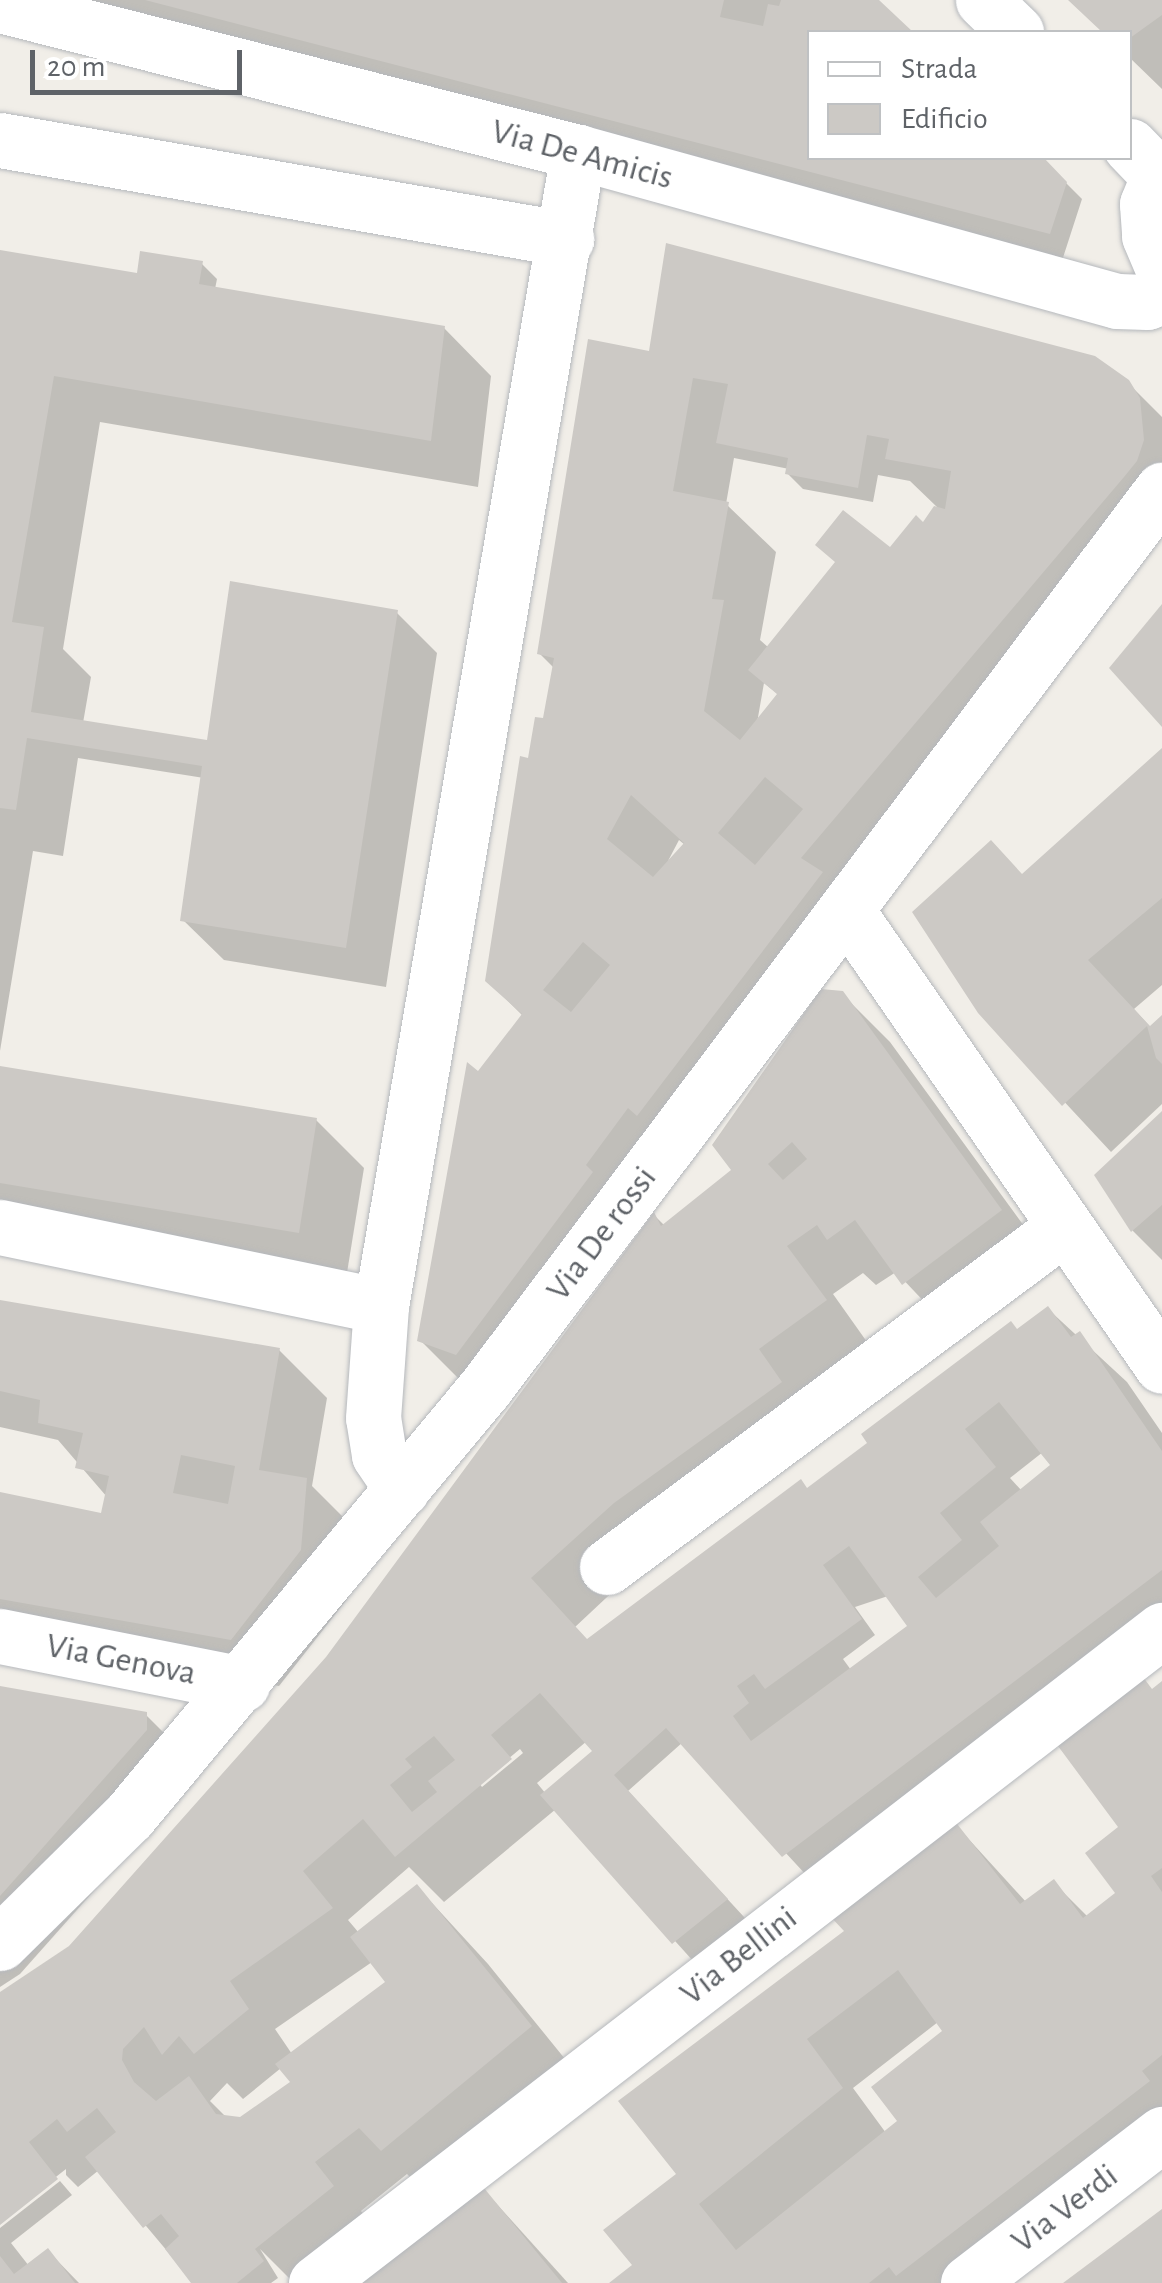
<!DOCTYPE html>
<html>
<head>
<meta charset="utf-8">
<style>
	body { margin:0 }
	#map { position:relative; width:1162px; height:2283px; overflow:hidden; background:#f1eee8; font-family:"Alegreya Sans",sans-serif }
	div>[style] { position:absolute }
	.shadow>* { inset:0; background:#0003 }
	.building>* { inset:0; background:#ccc9c5 }
	.roads { filter:drop-shadow(0 0 2px #b5b8bc) drop-shadow(0 0 2px #b5b8bc) }
	.minor>* { height:55px; margin:-27.5px; padding:0 27.5px; transform-origin:27.5px; border-radius:27.5px; background:#fff }
	.tertiary>* { height:55px; margin:-27.5px; padding:0 27.5px; transform-origin:27.5px; border-radius:27.5px; background:#fff }
	span { translate:-50% -50%; white-space:nowrap; text-align:center; line-height:1.15; -webkit-text-stroke:10px #fff; paint-order:stroke }
	.street-label { font-size:35px; color:#5f6368 }
	.legend { position:absolute; left:807px; top:30px; width:325px; height:130px; box-sizing:border-box; background:#fff; border:2px solid #bfc1c3; margin:0; padding:12px 18px; list-style:none; font-size:30px; color:#5f6368 }
	.legend li { display:flex; align-items:center; gap:20px; height:50px }
	.legend b { width:50px; border:2px solid #bfc1c3 }
	.scale { position:absolute; left:30px; top:50px; width:212px; height:45px; box-sizing:border-box; border:5px solid #5f6368; border-top:0; padding-left:12px; font-size:30px; line-height:35px; white-space:nowrap; color:#5f6368; -webkit-text-stroke:8px #fff; paint-order:stroke }
</style>
</head>
<body>
<div id="map">
	<div class="shadow">
		<div style="clip-path:polygon(7px 0,875px 0,909px 32px,810px 32px,810px 158px,1041px 158px,1082px 199px,1059px 270px)"></div>
		<div style="clip-path:polygon(1069px 0,1162px 0,1162px 89px,1130px 58px,1130px 32px,1103px 32px)"></div>
		<div style="clip-path:polygon(0 252px,145px 277px,202px 264px,217px 279px,215px 289px,444px 328px,491px 376px,478px 487px,100px 422px,63px 649px,91px 677px,83px 723px,209px 743px,397px 613px,437px 653px,386px 987px,224px 960px,183px 920px,204px 778px,78px 758px,63px 856px,33px 851px,0 1051px)"></div>
		<div style="clip-path:polygon(evenodd,651px 354px,1127px 382px,1162px 417px,1162px 534px,468px 1388px,420px 1340px,479px 1075px,523px 1016px,487px 980px,530px 761px,545px 721px,555px 669px,539px 653px,651px 354px,734px 458px,789px 469px,788px 474px,803px 489px,873px 502px,878px 475px,910px 481px,937px 507px,923px 526px,769px 648px,760px 640px,776px 552px,726px 504px,734px 458px,651px 354px,764px 683px,779px 695px,757px 723px,764px 683px,651px 354px,679px 840px,685px 845px,668px 861px,679px 840px)"></div>
		<div style="clip-path:polygon(1162px 752px,1162px 985px,1134px 1009px,1151px 1028px,1162px 1018px,1162px 1104px,1111px 1152px,980px 1011px,1024px 876px)"></div>
		<div style="clip-path:polygon(evenodd,842px 994px,890px 1042px,1048px 1259px,951px 1330px,896px 1272px,876px 1285px,863px 1273px,833px 1294px,872px 1349px,574px 1628px,587px 1642px,808px 1490px,1048px 1309px,1127px 1382px,1162px 1433px,1162px 1653px,832px 1903px,683px 1742px,628px 1791px,756px 1930px,703px 1972px,556px 1809px,444px 1902px,409px 1867px,348px 1920px,359px 1933px,432px 1903px,488px 1964px,578px 2075px,430px 2197px,407px 2174px,361px 2211px,380px 2235px,294px 2283px,260px 2249px,278px 2278px,271px 2283px,194px 2283px,99px 2170px,78px 2187px,66px 2175px,66px 2169px,0 2221px,0 1995px,71px 1947px,328px 1658px,655px 1216px,665px 1226px,735px 1170px,842px 994px,1043px 1452px,1054px 1466px,1022px 1491px,1010px 1478px,1043px 1452px,842px 994px,888px 1596px,910px 1627px,851px 1670px,843px 1659px,875px 1635px,855px 1607px,888px 1596px,842px 994px,587px 1741px,610px 1772px,546px 1794px,537px 1783px,587px 1741px,842px 994px,520px 1749px,523px 1753px,482px 1787px,479px 1783px,520px 1749px,842px 994px,372px 1962px,388px 1982px,292px 2054px,275px 2029px,372px 1962px,842px 994px,281px 2068px,294px 2083px,241px 2120px,227px 2118px,210px 2101px,227px 2083px,243px 2099px,281px 2068px)"></div>
		<div style="clip-path:polygon(0 1069px,316px 1120px,364px 1168px,346px 1279px,0 1222px)"></div>
		<div style="clip-path:polygon(1162px 1114px,1162px 1260px,1133px 1231px,1097px 1175px)"></div>
		<div style="clip-path:polygon(0 1302px,279px 1350px,327px 1398px,312px 1486px,354px 1528px,348px 1598px,279px 1686px,0 1637px,0 1495px,103px 1516px,107px 1497px,58px 1440px,0 1427px)"></div>
		<div style="clip-path:polygon(evenodd,1162px 1684px,1162px 2155px,996px 2283px,614px 2283px,636px 2266px,680px 2175px,848px 1932px,954px 1823px,1027px 1903px,1054px 1883px,1088px 1917px,1118px 1893px,1122px 1827px,1153px 1691px,1162px 1684px,938px 2022px,945px 2032px,901px 2122px,886px 2133px,853px 2088px,938px 2022px)"></div>
		<div style="clip-path:polygon(0 1689px,145px 1714px,193px 1762px,194px 1778px,20px 1974px,0 1987px)"></div>
		<div style="clip-path:polygon(475px 2180px,568px 2283px,339px 2283px)"></div>
		<div style="clip-path:polygon(60px 2181px,72px 2195px,11px 2243px,29px 2266px,48px 2251px,79px 2283px,0 2283px,0 2228px)"></div>
	</div>
	<div class="building">
		<div style="clip-path:polygon(145px 0,724px 0,720px 17px,763px 26px,768px 4px,779px 6px,781px 0,879px 0,913px 32px,810px 32px,810px 158px,1044px 158px,1067px 182px,1050px 234px)"></div>
		<div style="clip-path:polygon(1068px 0,1162px 0,1162px 15px,1130px 38px,1130px 32px,1102px 32px)"></div>
		<div style="clip-path:polygon(evenodd,666px 243px,1095px 356px,1129px 380px,1140px 398px,1144px 440px,1137px 461px,1124px 477px,801px 858px,823px 872px,637px 1116px,628px 1108px,586px 1165px,593px 1172px,456px 1355px,417px 1341px,467px 1062px,478px 1071px,522px 1014px,485px 981px,520px 756px,528px 758px,535px 717px,543px 718px,554px 658px,537px 654px,588px 339px,649px 351px,666px 243px,693px 378px,728px 384px,716px 443px,788px 458px,785px 474px,858px 488px,867px 435px,889px 439px,885px 459px,951px 471px,945px 509px,934px 506px,923px 522px,916px 515px,890px 547px,843px 510px,815px 545px,835px 562px,748px 670px,777px 694px,740px 740px,704px 711px,724px 600px,712px 599px,729px 502px,673px 491px,693px 378px,666px 243px,765px 777px,803px 809px,755px 865px,718px 833px,765px 777px,666px 243px,631px 795px,684px 843px,653px 877px,607px 839px,631px 795px,666px 243px,583px 942px,610px 965px,571px 1012px,543px 990px,583px 942px)"></div>
		<div style="clip-path:polygon(0 250px,137px 273px,140px 251px,203px 261px,199px 284px,445px 326px,431px 441px,54px 376px,12px 622px,44px 627px,31px 712px,207px 740px,230px 581px,398px 610px,346px 948px,180px 921px,202px 766px,27px 738px,16px 810px,0 808px)"></div>
		<div style="clip-path:polygon(1162px 604px,1162px 727px,1109px 668px)"></div>
		<div style="clip-path:polygon(1162px 748px,1162px 898px,1088px 960px,1150px 1026px,1162px 1015px,1162px 1064px,1156px 1058px,1147px 1026px,1062px 1106px,978px 1013px,912px 912px,991px 840px,1022px 874px)"></div>
		<div style="clip-path:polygon(evenodd,821px 989px,843px 991px,1002px 1210px,902px 1285px,855px 1220px,827px 1240px,817px 1225px,787px 1246px,827px 1300px,759px 1349px,782px 1382px,614px 1503px,531px 1578px,587px 1639px,801px 1479px,807px 1488px,867px 1443px,861px 1434px,1011px 1321px,1017px 1329px,1048px 1306px,1071px 1337px,1080px 1331px,1162px 1451px,1162px 1570px,782px 1857px,666px 1728px,614px 1775px,728px 1899px,672px 1944px,540px 1795px,592px 1751px,540px 1693px,491px 1735px,512px 1759px,395px 1857px,363px 1819px,303px 1871px,333px 1908px,230px 1981px,249px 2009px,194px 2054px,179px 2036px,162px 2055px,144px 2027px,123px 2049px,122px 2060px,134px 2082px,156px 2101px,189px 2076px,216px 2114px,240px 2117px,290px 2082px,275px 2064px,385px 1982px,350px 1937px,417px 1884px,532px 2026px,381px 2151px,359px 2128px,315px 2162px,334px 2186px,255px 2249px,264px 2261px,237px 2283px,191px 2283px,165px 2249px,179px 2236px,161px 2214px,143px 2228px,85px 2157px,116px 2132px,97px 2108px,67px 2132px,57px 2119px,29px 2142px,58px 2179px,0 2225px,0 1992px,69px 1946px,326px 1657px,654px 1212px,661px 1226px,731px 1170px,712px 1145px,821px 989px,792px 1142px,807px 1159px,783px 1180px,768px 1164px,792px 1142px,821px 989px,999px 1402px,1050px 1465px,980px 1522px,999px 1546px,936px 1598px,918px 1577px,962px 1540px,940px 1513px,996px 1467px,965px 1429px,999px 1402px,821px 989px,849px 1546px,907px 1626px,751px 1741px,733px 1716px,749px 1703px,737px 1686px,754px 1674px,765px 1689px,862px 1619px,823px 1565px,849px 1546px,821px 989px,434px 1736px,455px 1760px,428px 1781px,437px 1792px,412px 1812px,390px 1785px,412px 1767px,405px 1759px,434px 1736px)"></div>
		<div style="clip-path:polygon(0 1066px,317px 1118px,299px 1233px,0 1183px)"></div>
		<div style="clip-path:polygon(1162px 1111px,1162px 1205px,1131px 1232px,1094px 1175px)"></div>
		<div style="clip-path:polygon(evenodd,0 1300px,280px 1348px,259px 1470px,307px 1478px,301px 1550px,231px 1640px,0 1599px,0 1492px,101px 1513px,109px 1476px,75px 1468px,83px 1433px,38px 1423px,40px 1400px,0 1391px,0 1300px,181px 1455px,235px 1466px,228px 1504px,173px 1493px,181px 1455px)"></div>
		<div style="clip-path:polygon(evenodd,1143px 1677px,1152px 1689px,1162px 1681px,1162px 1868px,1151px 1876px,1162px 1892px,1162px 2055px,1142px 2071px,1150px 2081px,896px 2276px,889px 2267px,869px 2283px,609px 2283px,632px 2265px,603px 2230px,676px 2174px,618px 2101px,844px 1931px,828px 1914px,954px 1820px,1020px 1904px,1054px 1879px,1083px 1918px,1115px 1893px,1085px 1853px,1118px 1827px,1055px 1742px,1143px 1677px,898px 1970px,942px 2031px,871px 2087px,897px 2121px,736px 2250px,699px 2204px,843px 2088px,807px 2039px,898px 1970px)"></div>
		<div style="clip-path:polygon(0 1686px,147px 1712px,147px 1730px,0 1896px)"></div>
		<div style="clip-path:polygon(475px 2177px,562px 2283px,334px 2283px)"></div>
		<div style="clip-path:polygon(1162px 2209px,1162px 2283px,1063px 2283px)"></div>
		<div style="clip-path:polygon(48px 2248px,75px 2283px,0 2283px,0 2256px,14px 2274px)"></div>
	</div>
	<div class="roads">
		<div class="minor">
			<div style="left:983px;top:0;width:46px;rotate:44.1deg"></div>
			<div style="left:0;top:5px;width:596px;rotate:14.27deg"></div>
			<div style="left:578px;top:152px;width:559px;rotate:15.45deg"></div>
			<div style="left:1117px;top:301px;width:30px;rotate:2deg"></div>
			<div style="left:1147px;top:302px;width:16px;rotate:-22deg"></div>
			<div style="left:0;top:140px;width:575px;rotate:9.92deg"></div>
			<div style="left:1130px;top:146px;width:39px;rotate:46deg"></div>
			<div style="left:847px;top:911px;width:553px;rotate:55.3deg"></div>
			<div style="left:0;top:1227px;width:389px;rotate:11.7deg"></div>
			<div style="left:402px;top:1489px;width:41px;rotate:-124.1deg"></div>
			<div style="left:379px;top:1455px;width:37px;rotate:-99deg"></div>
			<div style="left:373px;top:1418px;width:112px;rotate:-85.9deg"></div>
			<div style="left:381px;top:1306px;width:1171px;rotate:-80.31deg"></div>
			<div style="left:607px;top:1567px;width:568px;rotate:-36.63deg"></div>
			<div style="left:0;top:1636px;width:247px;rotate:11.2deg"></div>
			<div style="left:0;top:1943px;width:181px;rotate:-44.6deg"></div>
			<div style="left:129px;top:1816px;width:557px;rotate:-50.25deg"></div>
			<div style="left:485px;top:1388px;width:1125px;rotate:-52.99deg"></div>
			<div style="left:316px;top:2283px;width:1069px;rotate:-37.66deg"></div>
		</div>
		<div class="tertiary">
			<div style="left:1162px;top:167px;width:40px;rotate:112deg"></div>
			<div style="left:1147px;top:204px;width:32px;rotate:86deg"></div>
			<div style="left:1149px;top:236px;width:34px;rotate:67deg"></div>
			<div style="left:968px;top:2283px;width:245px;rotate:-37.5deg"></div>
		</div>
	</div>
	<div class="street-label">
		<span style="left:582px;top:155px;rotate:15deg">Via De Amicis</span>
		<span style="left:602px;top:1234px;rotate:-53deg">Via De rossi</span>
		<span style="left:121px;top:1660px;rotate:11deg">Via Genova</span>
		<span style="left:739px;top:1956px;rotate:-38deg">Via Bellini</span>
		<span style="left:1065px;top:2209px;rotate:-37deg">Via Verdi</span>
	</div>
	<ul class="legend">
	<li><b style="height:12px;background:#fff"></b>Strada</li>
	<li><b style="height:28px;background:#ccc9c5"></b>Edificio</li>
	</ul>
	<div class="scale">20 m</div>
</div>
</body>
</html>
